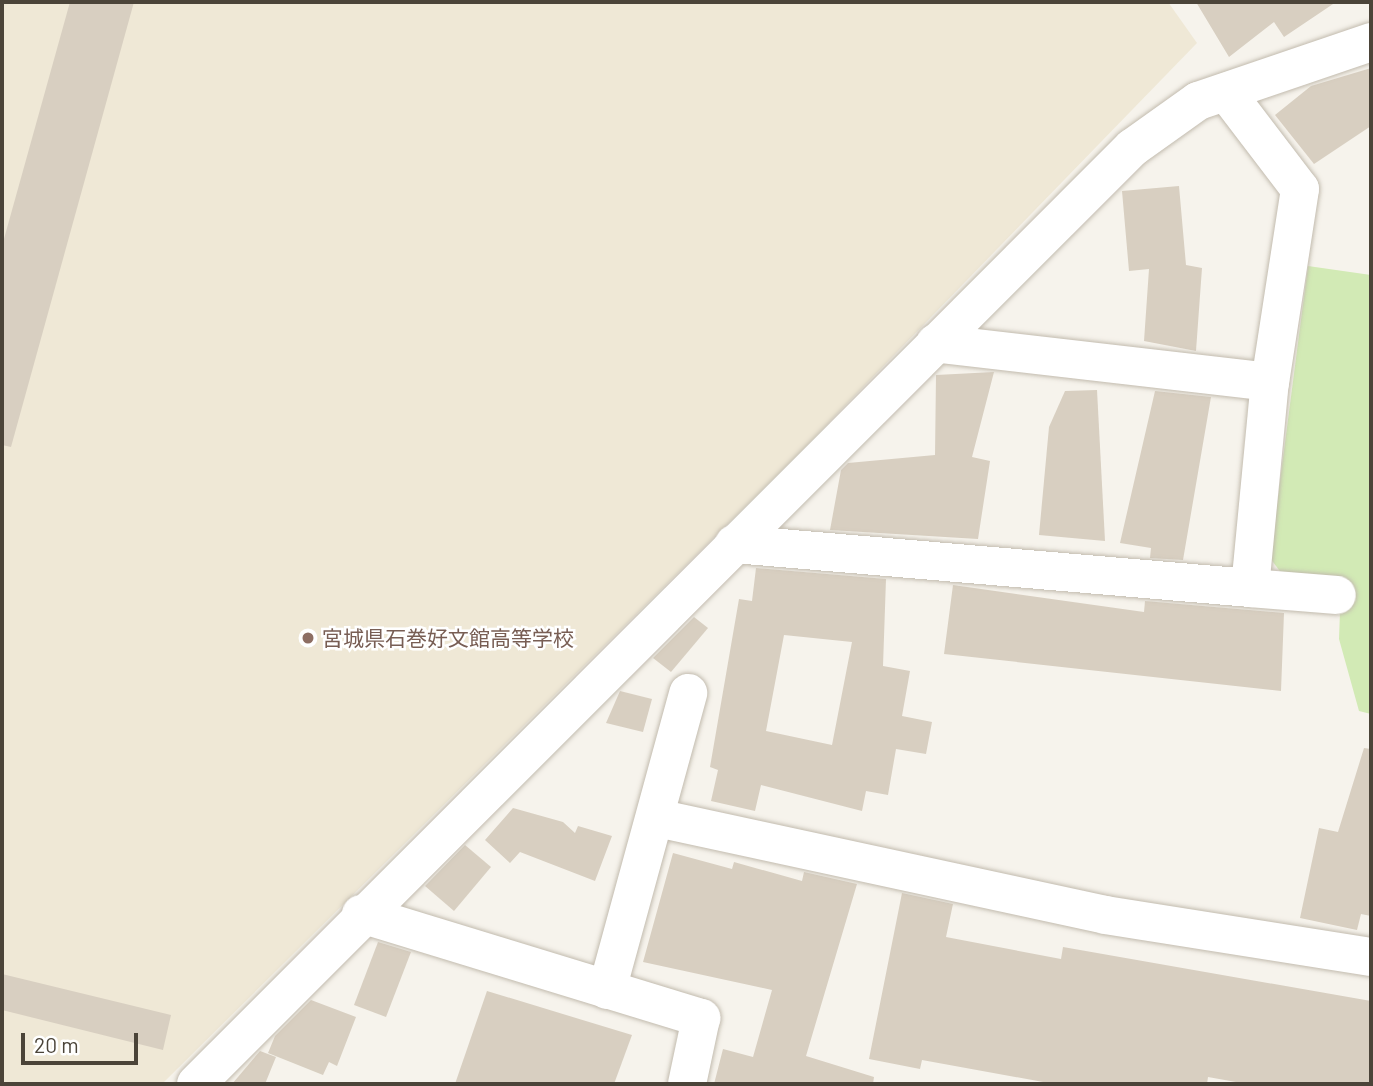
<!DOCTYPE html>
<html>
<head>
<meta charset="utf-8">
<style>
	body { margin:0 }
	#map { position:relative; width:1373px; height:1086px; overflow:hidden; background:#f6f3ec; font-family:Barlow,"Noto Sans JP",sans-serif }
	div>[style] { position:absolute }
	.education>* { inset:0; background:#efe8d6 }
	.green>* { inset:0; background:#d2eab5 }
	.building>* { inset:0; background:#d8cfc1 }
	.roads { filter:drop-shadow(0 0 2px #c2bbae) drop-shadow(0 0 2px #c2bbae) }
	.minor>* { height:38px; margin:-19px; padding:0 19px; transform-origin:19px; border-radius:19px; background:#fff }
	.dots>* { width:19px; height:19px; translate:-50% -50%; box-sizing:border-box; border:4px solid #fff; border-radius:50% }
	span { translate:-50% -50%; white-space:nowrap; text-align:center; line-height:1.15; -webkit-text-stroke:5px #fff; paint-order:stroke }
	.education-label { font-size:21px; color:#785e54 }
	.left { translate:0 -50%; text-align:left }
	.frame { position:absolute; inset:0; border:4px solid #4b4439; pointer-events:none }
	.scale { position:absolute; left:21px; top:1033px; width:117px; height:32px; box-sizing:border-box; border:4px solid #4b4439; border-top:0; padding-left:9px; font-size:21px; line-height:24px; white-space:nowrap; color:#4b4439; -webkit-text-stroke:5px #fff; paint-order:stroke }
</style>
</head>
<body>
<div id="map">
	<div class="education">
		<div style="clip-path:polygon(2px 2px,1168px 2px,1197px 43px,803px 449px,162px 1084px,2px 1084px)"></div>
	</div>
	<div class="green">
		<div style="clip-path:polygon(1308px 266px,1371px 275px,1371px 714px,1359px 711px,1339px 639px,1341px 584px,1285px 578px,1270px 558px)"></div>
	</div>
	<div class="building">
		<div style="clip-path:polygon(70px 2px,134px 2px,11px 447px,2px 445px,2px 246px)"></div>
		<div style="clip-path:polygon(1196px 2px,1336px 2px,1284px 37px,1274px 22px,1229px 57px)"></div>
		<div style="clip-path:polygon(1371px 68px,1371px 126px,1314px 164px,1275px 115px,1311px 86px)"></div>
		<div style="clip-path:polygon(1179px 186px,1186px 265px,1202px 268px,1196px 351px,1144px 341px,1149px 269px,1129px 271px,1122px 191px)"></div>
		<div style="clip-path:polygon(994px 372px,972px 457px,990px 461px,978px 539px,830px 530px,841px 470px,848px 463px,935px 455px,936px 375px)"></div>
		<div style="clip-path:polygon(1097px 390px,1105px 541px,1039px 535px,1049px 427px,1065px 391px)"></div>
		<div style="clip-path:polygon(1155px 391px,1211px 397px,1183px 560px,1150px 558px,1151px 548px,1120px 543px)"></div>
		<div style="clip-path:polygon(evenodd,756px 568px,886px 579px,883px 666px,910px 671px,902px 716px,932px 722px,926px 754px,896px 749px,888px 795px,866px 791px,862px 811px,761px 785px,755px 811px,711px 801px,718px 770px,710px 767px,739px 599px,752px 601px,756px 568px,784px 635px,852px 642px,832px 745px,766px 731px,784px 635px)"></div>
		<div style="clip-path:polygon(953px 585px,1144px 612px,1145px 601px,1284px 613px,1281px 691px,944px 654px)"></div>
		<div style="clip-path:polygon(694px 617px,708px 628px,671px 672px,653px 658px)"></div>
		<div style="clip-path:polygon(620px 691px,652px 699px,643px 732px,606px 723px)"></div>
		<div style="clip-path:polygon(1364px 748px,1371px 749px,1371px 916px,1361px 914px,1357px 930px,1300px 918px,1319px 828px,1338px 832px)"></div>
		<div style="clip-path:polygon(513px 808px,563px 822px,575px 833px,578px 826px,612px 836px,595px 881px,520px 852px,510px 863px,485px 840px)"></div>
		<div style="clip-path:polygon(465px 845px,491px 867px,454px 911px,425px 886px)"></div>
		<div style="clip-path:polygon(673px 853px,732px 869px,734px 862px,802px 881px,804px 872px,857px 884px,806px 1056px,874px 1077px,873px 1084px,714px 1084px,723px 1049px,753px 1057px,772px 990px,643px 962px)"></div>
		<div style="clip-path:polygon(902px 893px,953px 904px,946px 937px,1061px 959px,1063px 947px,1371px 1001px,1371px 1084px,1247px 1084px,1208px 1077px,1207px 1084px,1054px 1084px,922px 1060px,920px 1069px,869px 1059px)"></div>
		<div style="clip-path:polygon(378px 942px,411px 952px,386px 1017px,354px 1005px)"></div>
		<div style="clip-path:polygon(2px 974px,171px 1015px,163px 1050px,2px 1010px)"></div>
		<div style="clip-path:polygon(487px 991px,632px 1035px,614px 1084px,455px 1084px)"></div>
		<div style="clip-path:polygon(311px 1000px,356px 1017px,337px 1066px,329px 1062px,323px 1075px,268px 1053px,275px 1036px)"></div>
		<div style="clip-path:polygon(260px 1051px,276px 1057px,265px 1084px,232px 1084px)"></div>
	</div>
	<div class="roads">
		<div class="minor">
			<div style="left:1226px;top:92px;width:122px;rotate:52.7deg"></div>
			<div style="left:1300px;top:189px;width:195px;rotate:98.8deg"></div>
			<div style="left:734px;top:544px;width:518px;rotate:4.87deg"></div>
			<div style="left:1250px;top:588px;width:207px;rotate:-84.5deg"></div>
			<div style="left:1270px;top:382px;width:337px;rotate:-173.4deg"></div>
			<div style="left:1250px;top:588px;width:87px;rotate:4.6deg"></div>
			<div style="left:657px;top:818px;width:458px;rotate:12.2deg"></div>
			<div style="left:1105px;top:915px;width:269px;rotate:9deg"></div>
			<div style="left:361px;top:914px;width:356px;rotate:17deg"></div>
			<div style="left:701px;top:1018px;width:67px;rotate:102deg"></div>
			<div style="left:607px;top:990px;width:308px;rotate:-74.7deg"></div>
			<div style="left:196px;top:1084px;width:1324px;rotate:-45deg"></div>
			<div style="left:1132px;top:148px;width:81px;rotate:-35.5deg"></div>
			<div style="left:1198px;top:101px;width:183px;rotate:-18.8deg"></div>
		</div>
	</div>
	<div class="dots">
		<div style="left:308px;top:638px;background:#8d6e63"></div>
	</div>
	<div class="education-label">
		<span class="left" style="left:322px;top:638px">宮城県石巻好文館高等学校</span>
	</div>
	<div class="frame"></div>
	<div class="scale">20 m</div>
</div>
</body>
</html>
